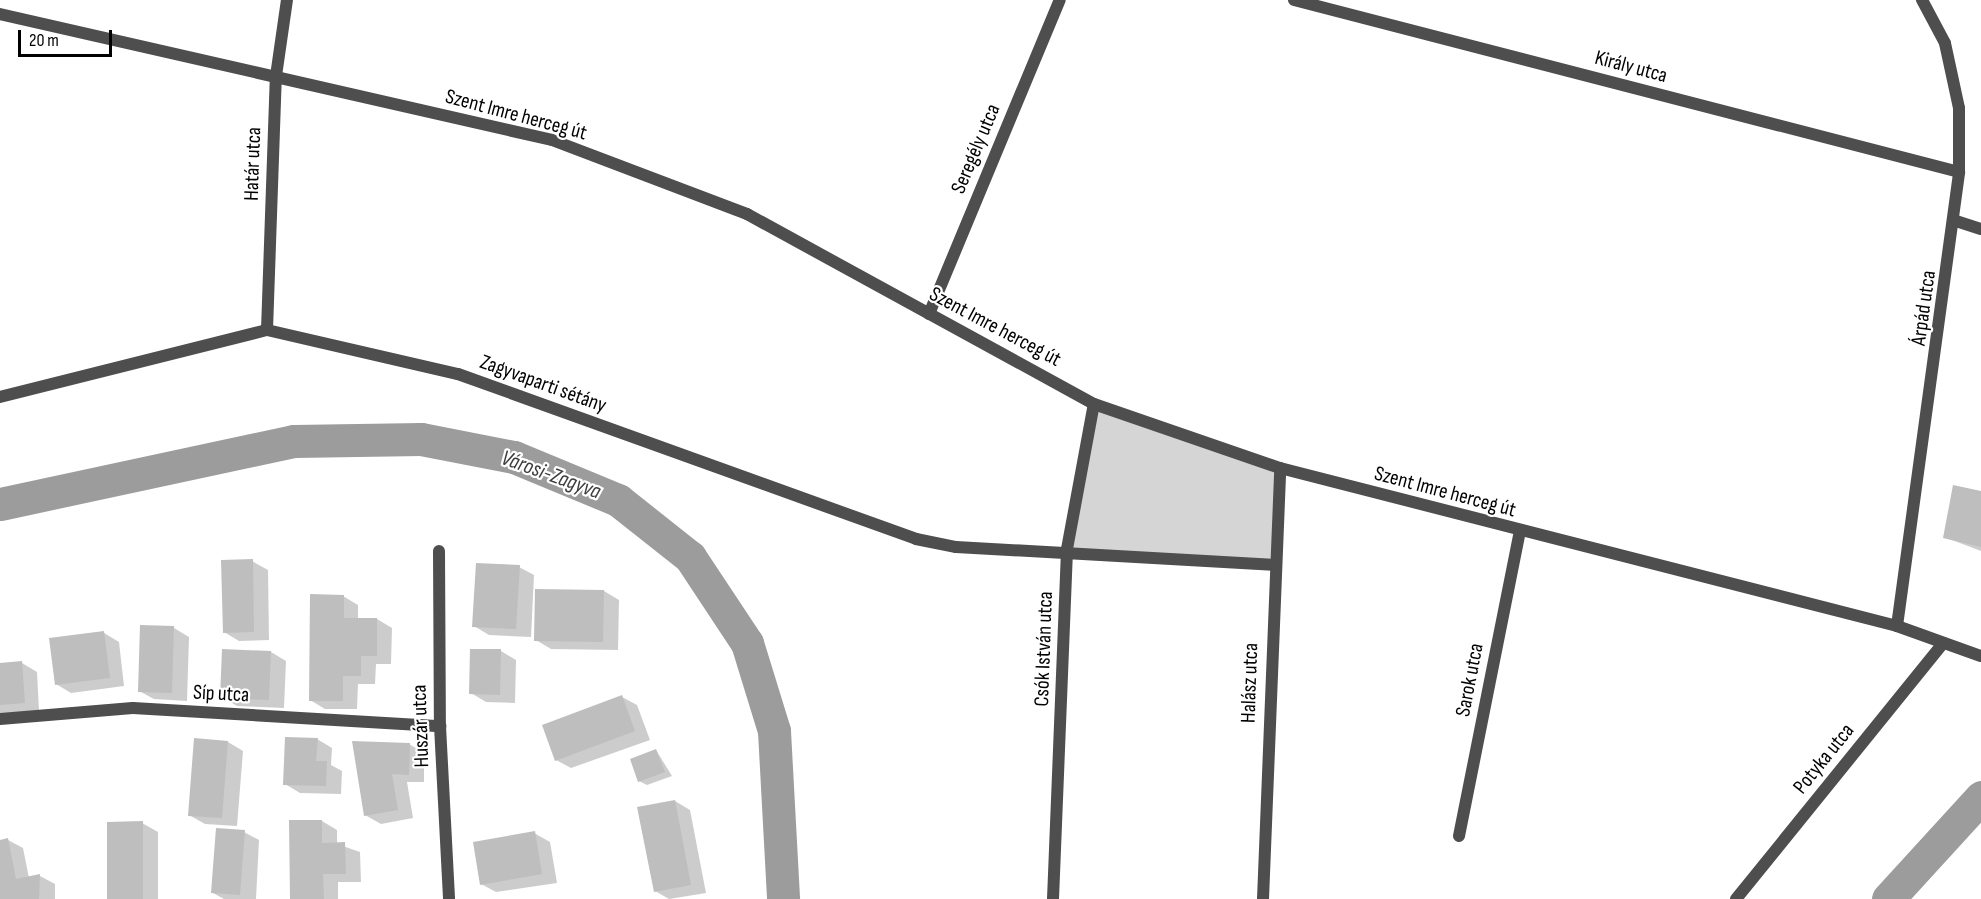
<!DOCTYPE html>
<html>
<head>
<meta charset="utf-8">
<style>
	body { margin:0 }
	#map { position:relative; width:1981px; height:899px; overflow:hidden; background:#fff; font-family:"Sofia Sans Condensed",sans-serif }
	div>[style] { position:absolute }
	.green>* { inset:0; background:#d5d5d5 }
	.shadow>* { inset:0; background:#0003 }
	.canal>* { height:33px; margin:-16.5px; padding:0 16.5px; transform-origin:16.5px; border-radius:16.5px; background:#9c9c9c }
	.building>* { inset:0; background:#bebebe }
	.street>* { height:12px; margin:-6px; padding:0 6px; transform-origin:6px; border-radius:6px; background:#4e4e4e }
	span { translate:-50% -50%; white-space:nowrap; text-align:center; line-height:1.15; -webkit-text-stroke:4.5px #fff; paint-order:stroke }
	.street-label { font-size:21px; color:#000 }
	.water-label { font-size:22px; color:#3d3d3d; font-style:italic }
	.scale { position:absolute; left:18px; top:30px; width:94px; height:27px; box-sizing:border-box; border:3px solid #000; border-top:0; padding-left:8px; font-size:18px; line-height:21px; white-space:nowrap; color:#000; -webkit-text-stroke:4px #fff; paint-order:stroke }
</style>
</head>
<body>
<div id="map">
	<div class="green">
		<div style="clip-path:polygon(1094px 404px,1280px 468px,1273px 565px,1067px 549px)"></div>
	</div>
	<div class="shadow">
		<div style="clip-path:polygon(1981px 493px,1981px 551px,1944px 537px)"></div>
		<div style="clip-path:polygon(252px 561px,268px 570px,269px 640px,239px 641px,224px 632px)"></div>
		<div style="clip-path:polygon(519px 567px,534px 575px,531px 637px,489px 635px,474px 626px)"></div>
		<div style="clip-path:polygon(604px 591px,619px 600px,618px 650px,551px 649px,536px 640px)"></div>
		<div style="clip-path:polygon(343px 596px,358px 605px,358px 619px,377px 619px,392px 628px,391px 664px,376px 664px,375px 684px,358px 684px,357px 709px,325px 709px,310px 700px)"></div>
		<div style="clip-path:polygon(142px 627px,174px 628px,189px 637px,187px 701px,154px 699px,139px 691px)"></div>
		<div style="clip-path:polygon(104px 633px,119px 642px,124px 686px,71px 693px,56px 684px)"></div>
		<div style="clip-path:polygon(501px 651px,516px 660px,515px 703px,486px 702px,471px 693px)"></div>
		<div style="clip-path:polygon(271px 652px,286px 661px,284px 708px,237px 706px,222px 697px)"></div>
		<div style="clip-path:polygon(22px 663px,37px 672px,39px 711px,0 714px,0 664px)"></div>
		<div style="clip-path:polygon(622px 697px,637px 705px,650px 740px,571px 768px,556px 760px)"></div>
		<div style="clip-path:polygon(317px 739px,332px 748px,331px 765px,342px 771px,341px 794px,300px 793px,285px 784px)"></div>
		<div style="clip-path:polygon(228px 742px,243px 751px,237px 826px,205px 824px,189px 815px)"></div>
		<div style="clip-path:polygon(409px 744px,424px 753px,424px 782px,407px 782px,413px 818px,381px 824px,365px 815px)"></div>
		<div style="clip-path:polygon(656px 750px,672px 776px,647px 785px,639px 781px)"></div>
		<div style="clip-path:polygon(675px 801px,690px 810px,706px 893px,669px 899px,655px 891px)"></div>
		<div style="clip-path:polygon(322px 821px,337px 830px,337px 844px,360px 852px,361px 882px,338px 882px,338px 899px,292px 899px)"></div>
		<div style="clip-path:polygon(142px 823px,158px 832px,158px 899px,109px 899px)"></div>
		<div style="clip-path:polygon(244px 832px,259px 840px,256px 899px,224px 899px,213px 893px)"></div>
		<div style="clip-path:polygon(534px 833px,550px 842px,557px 883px,496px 892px,481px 884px)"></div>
		<div style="clip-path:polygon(8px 840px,23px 848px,29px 878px,40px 876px,55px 884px,55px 899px,0 899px,0 841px)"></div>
	</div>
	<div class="canal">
		<div style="left:0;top:504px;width:301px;rotate:-12.1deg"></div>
		<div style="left:294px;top:441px;width:127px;rotate:-0.9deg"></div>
		<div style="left:421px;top:439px;width:95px;rotate:11deg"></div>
		<div style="left:514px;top:457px;width:113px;rotate:22.5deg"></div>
		<div style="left:618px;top:500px;width:92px;rotate:38.4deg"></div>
		<div style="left:690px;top:557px;width:103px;rotate:56.5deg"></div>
		<div style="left:747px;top:643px;width:92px;rotate:72.9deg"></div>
		<div style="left:774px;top:731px;width:168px;rotate:86.9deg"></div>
		<div style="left:1888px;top:899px;width:138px;rotate:-47.6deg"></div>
	</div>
	<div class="building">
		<div style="clip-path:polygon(1953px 485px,1981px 491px,1981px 547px,1943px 538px)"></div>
		<div style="clip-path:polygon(253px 559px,254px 632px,223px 633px,221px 560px)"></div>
		<div style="clip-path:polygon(476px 563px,520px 565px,516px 629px,472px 627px)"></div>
		<div style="clip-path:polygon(535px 589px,604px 590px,603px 642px,534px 641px)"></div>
		<div style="clip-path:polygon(310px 594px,344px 595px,344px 618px,377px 618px,377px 656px,361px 656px,361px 676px,343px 676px,343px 701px,309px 701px)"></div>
		<div style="clip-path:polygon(140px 625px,174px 626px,172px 693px,138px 692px)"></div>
		<div style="clip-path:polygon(104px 631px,110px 678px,55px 685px,49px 638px)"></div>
		<div style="clip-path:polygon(222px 649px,271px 651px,269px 700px,220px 698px)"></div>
		<div style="clip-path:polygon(470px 649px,501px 649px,500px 695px,469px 694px)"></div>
		<div style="clip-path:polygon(22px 661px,25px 703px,0 705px,0 663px)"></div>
		<div style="clip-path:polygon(622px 695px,635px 731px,555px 761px,542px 725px)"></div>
		<div style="clip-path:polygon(285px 737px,318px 738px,316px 761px,327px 761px,326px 786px,283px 785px)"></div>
		<div style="clip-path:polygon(194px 738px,228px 741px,222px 818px,188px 816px)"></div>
		<div style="clip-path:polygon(352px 741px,410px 743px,409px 775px,392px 774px,398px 810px,364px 816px)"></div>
		<div style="clip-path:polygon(656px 749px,665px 772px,638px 782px,630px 759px)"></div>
		<div style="clip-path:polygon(675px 800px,691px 885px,654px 892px,637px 807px)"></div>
		<div style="clip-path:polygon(289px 820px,322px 820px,322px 843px,345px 842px,346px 874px,323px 874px,324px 899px,290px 899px)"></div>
		<div style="clip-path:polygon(143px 821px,143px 899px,107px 899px,107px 822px)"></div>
		<div style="clip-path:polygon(216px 828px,245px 830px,240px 895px,211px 893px)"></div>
		<div style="clip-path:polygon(535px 831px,542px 874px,480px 885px,473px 842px)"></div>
		<div style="clip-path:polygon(8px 838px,16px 879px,40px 874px,39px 899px,0 899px,0 840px)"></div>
	</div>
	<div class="street">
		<div style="left:1294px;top:0;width:687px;rotate:14.5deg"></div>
		<div style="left:0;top:14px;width:566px;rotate:12.86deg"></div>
		<div style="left:552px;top:140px;width:209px;rotate:20.8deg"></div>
		<div style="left:747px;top:214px;width:396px;rotate:28.7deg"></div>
		<div style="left:1094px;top:404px;width:197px;rotate:19deg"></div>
		<div style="left:1280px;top:468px;width:637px;rotate:14.36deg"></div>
		<div style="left:1897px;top:626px;width:89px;rotate:19.7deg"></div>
		<div style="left:1956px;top:221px;width:26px;rotate:18deg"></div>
		<div style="left:929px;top:314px;width:340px;rotate:-67.4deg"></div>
		<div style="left:267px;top:330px;width:254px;rotate:-88deg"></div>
		<div style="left:276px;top:76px;width:77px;rotate:-81.8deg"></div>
		<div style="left:0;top:397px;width:275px;rotate:-14.1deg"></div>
		<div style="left:267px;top:330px;width:196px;rotate:13deg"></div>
		<div style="left:458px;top:374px;width:487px;rotate:19.8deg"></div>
		<div style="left:916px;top:539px;width:41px;rotate:11.3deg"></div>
		<div style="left:956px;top:547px;width:318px;rotate:3.2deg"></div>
		<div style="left:439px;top:551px;width:175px;rotate:89.7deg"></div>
		<div style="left:440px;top:726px;width:173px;rotate:87deg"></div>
		<div style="left:1897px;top:626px;width:458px;rotate:-82.2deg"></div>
		<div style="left:1959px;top:172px;width:64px;rotate:-90deg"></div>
		<div style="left:1959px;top:108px;width:66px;rotate:-102.2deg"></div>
		<div style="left:1945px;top:43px;width:49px;rotate:-118.1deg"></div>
		<div style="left:0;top:719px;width:133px;rotate:-4.7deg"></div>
		<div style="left:133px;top:708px;width:308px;rotate:3.4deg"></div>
		<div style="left:1459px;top:836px;width:310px;rotate:-78.7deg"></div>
		<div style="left:1053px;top:899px;width:350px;rotate:-87.7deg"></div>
		<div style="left:1067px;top:549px;width:147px;rotate:-79.5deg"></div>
		<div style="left:1263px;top:899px;width:431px;rotate:-87.7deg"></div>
		<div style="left:1736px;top:899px;width:329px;rotate:-51deg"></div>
	</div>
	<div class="street-label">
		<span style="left:1631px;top:67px;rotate:15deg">Király utca</span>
		<span style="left:516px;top:115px;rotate:15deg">Szent Imre herceg út</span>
		<span style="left:976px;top:149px;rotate:-67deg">Seregély utca</span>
		<span style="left:253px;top:164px;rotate:-88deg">Határ utca</span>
		<span style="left:1924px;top:308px;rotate:-82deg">Árpád utca</span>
		<span style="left:995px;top:327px;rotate:28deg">Szent Imre herceg út</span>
		<span style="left:543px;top:384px;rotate:20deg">Zagyvaparti sétány</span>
		<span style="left:1445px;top:492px;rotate:15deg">Szent Imre herceg út</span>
		<span style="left:1044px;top:649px;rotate:-88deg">Csók István utca</span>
		<span style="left:1470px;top:680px;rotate:-79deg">Sarok utca</span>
		<span style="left:1250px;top:683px;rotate:-88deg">Halász utca</span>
		<span style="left:221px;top:694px;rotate:3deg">Síp utca</span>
		<span style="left:421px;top:726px;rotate:-92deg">Huszár utca</span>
		<span style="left:1824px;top:759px;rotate:-51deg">Potyka utca</span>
	</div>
	<div class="water-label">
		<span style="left:551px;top:475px;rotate:20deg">Városi-Zagyva</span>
	</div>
	<div class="scale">20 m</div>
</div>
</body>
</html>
